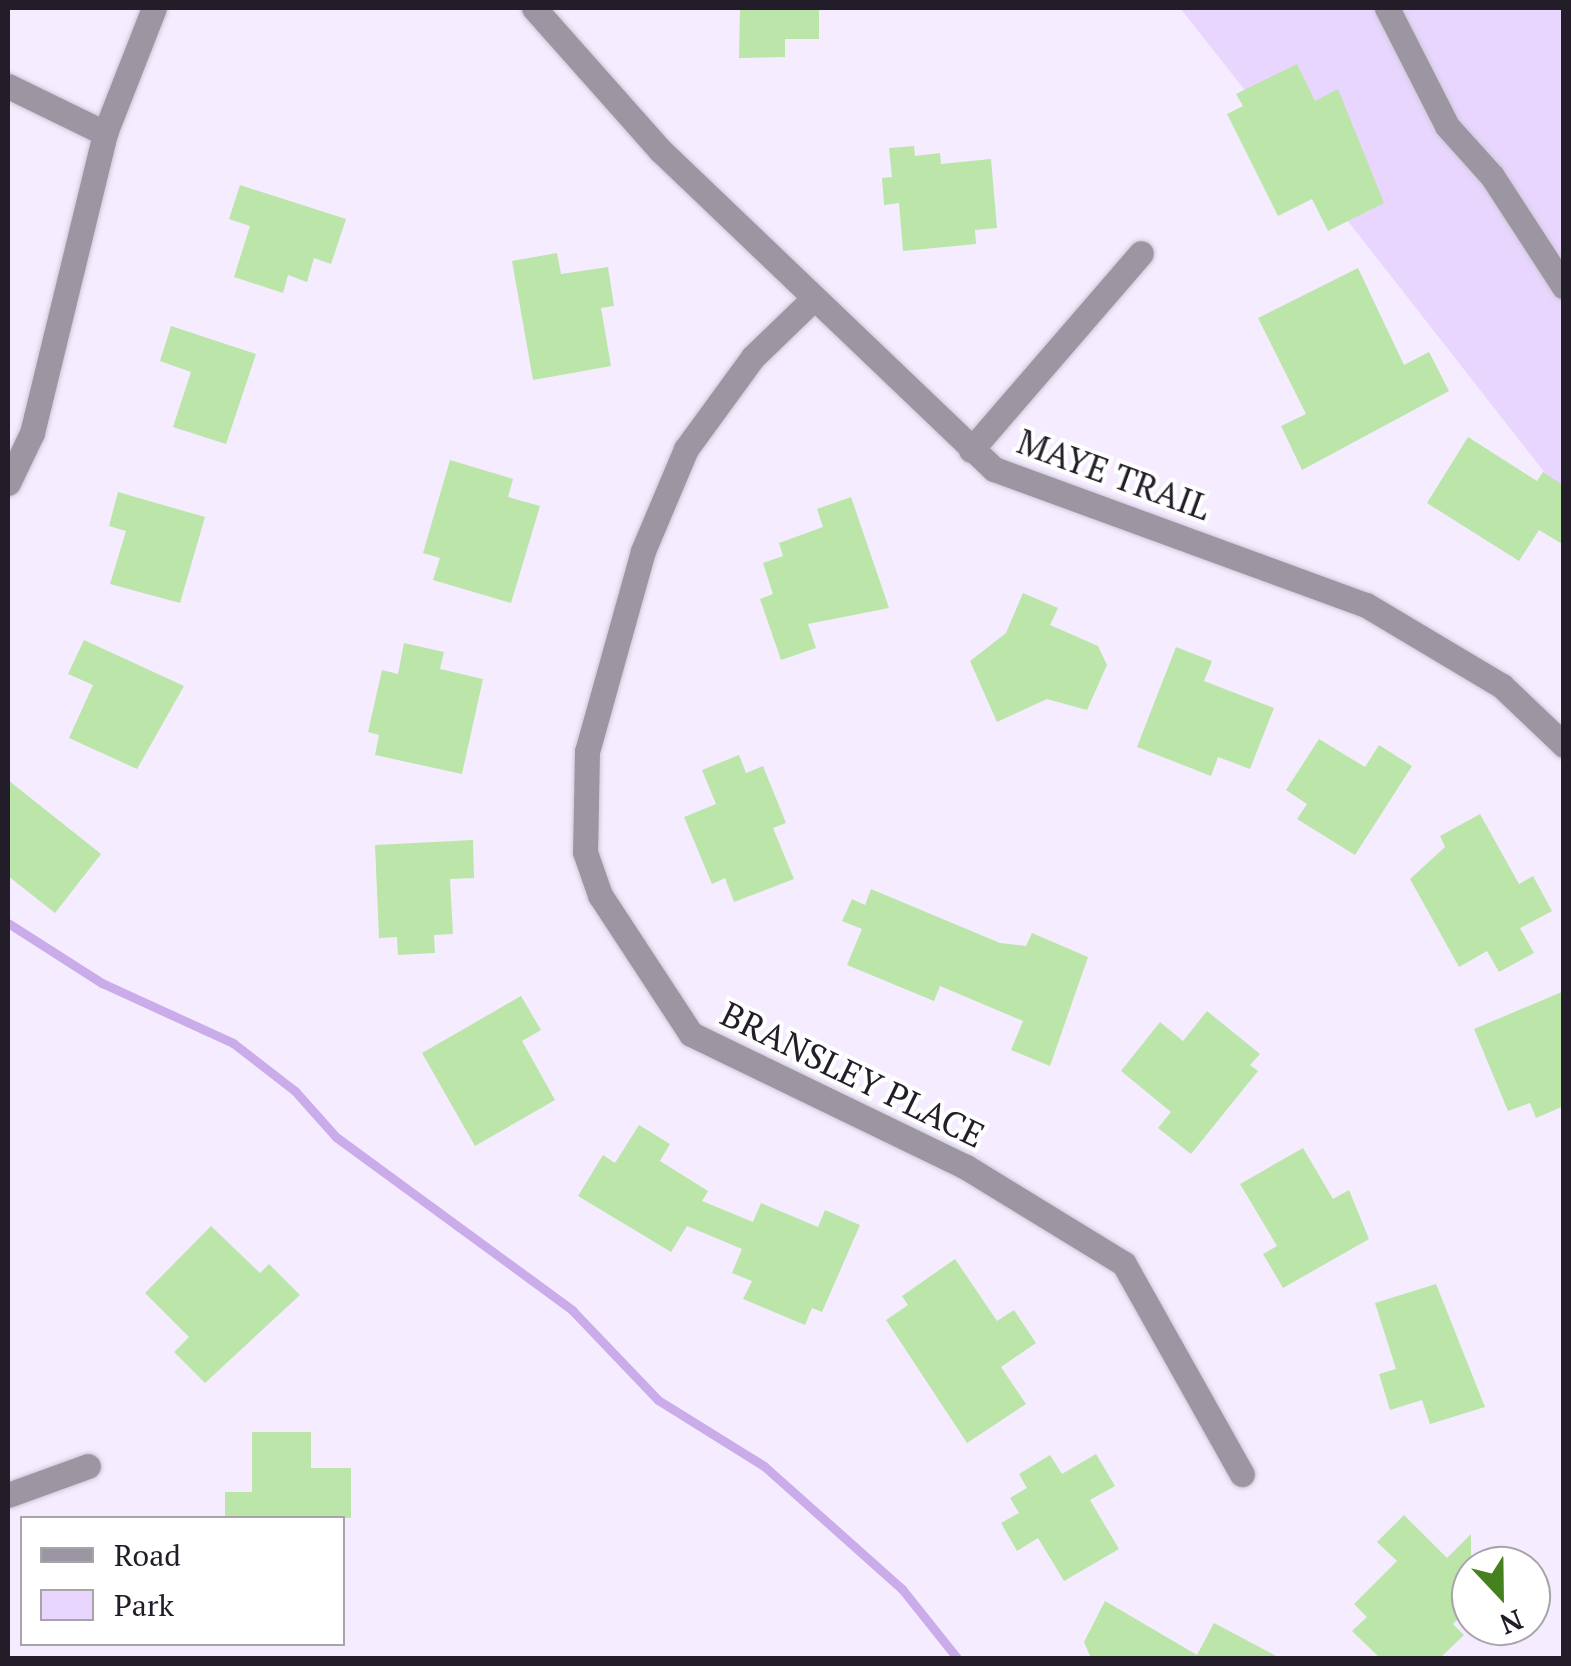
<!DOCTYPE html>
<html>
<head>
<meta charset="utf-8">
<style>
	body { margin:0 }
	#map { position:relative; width:1571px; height:1666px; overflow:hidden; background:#f5edff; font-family:"PT Serif",serif }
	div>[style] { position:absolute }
	.green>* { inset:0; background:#e9d6ff }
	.stream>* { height:9px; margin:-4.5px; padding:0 4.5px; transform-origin:4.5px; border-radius:4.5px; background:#c9ace9 }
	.building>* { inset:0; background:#bbe5a9 }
	.roads { filter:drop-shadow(0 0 2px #cfc8d8) drop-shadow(0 0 2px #cfc8d8) }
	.minor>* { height:25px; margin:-12.5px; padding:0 12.5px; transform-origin:12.5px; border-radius:12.5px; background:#9c96a3 }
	span { translate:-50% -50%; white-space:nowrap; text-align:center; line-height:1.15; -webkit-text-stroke:8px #fff; paint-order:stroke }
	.street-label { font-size:35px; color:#221d28 }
	.frame { position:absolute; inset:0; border:10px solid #221d28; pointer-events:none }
	.legend { position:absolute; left:20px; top:1516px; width:325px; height:130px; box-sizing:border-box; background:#fff; border:2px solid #a7a5a9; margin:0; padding:12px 18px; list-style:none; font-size:30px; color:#221d28 }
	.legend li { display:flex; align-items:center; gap:20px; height:50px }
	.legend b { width:50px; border:2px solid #a7a5a9 }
	.north { position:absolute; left:1451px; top:1546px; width:100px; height:100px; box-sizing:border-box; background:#fff; border:2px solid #a7a5a9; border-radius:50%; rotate:158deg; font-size:28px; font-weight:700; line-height:40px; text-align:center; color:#221d28 }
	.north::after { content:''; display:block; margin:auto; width:35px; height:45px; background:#45821f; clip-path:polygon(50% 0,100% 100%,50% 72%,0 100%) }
</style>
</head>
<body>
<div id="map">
	<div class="green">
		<div style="clip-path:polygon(1180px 8px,1563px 8px,1563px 496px,1347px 220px)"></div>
	</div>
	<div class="stream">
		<div style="left:8px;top:923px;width:112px;rotate:32.6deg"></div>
		<div style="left:102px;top:983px;width:144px;rotate:24.6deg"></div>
		<div style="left:233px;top:1043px;width:78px;rotate:37.7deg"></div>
		<div style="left:295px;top:1091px;width:62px;rotate:48.3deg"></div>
		<div style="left:336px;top:1137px;width:293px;rotate:36.2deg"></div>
		<div style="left:572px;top:1310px;width:124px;rotate:46.3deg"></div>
		<div style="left:658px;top:1400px;width:125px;rotate:31.9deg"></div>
		<div style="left:764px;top:1466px;width:185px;rotate:41.7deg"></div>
		<div style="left:902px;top:1589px;width:88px;rotate:51.4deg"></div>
	</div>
	<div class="building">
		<div style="clip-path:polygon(740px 8px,819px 8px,819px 39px,785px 39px,785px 57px,739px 58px)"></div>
		<div style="clip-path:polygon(1297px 64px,1315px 101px,1338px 89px,1384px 203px,1328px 231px,1312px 199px,1278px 216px,1227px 114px,1243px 106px,1236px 94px)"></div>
		<div style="clip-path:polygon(914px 146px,915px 156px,940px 153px,941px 164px,991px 159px,997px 228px,975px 230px,976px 244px,903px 251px,899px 203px,884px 205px,882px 178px,892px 177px,889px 148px)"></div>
		<div style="clip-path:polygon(240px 185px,346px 219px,331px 264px,314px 258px,307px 282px,288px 275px,283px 293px,234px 277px,250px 226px,229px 219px)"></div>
		<div style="clip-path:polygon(557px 253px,561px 274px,608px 267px,614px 306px,601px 308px,611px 366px,533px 380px,512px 261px)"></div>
		<div style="clip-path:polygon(1358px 268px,1404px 365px,1429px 352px,1449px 391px,1302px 470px,1281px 426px,1306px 414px,1258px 318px)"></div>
		<div style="clip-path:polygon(171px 326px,256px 354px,226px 444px,173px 427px,191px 372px,160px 361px)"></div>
		<div style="clip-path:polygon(1468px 437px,1537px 481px,1543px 472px,1564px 486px,1564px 545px,1539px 530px,1519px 561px,1427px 503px)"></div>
		<div style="clip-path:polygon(450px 460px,513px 479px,508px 497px,540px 506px,511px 603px,433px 580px,440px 558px,423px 553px)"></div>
		<div style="clip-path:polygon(118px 492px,205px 517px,180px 603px,110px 584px,126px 531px,109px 526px)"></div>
		<div style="clip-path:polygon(851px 497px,889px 608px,808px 624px,816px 648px,781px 660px,760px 599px,773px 594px,763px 563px,783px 556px,779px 543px,823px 527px,817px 509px)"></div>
		<div style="clip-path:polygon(1023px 593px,1058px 608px,1050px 625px,1098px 646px,1107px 665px,1087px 710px,1047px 699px,997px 722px,970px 661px,1006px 633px)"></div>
		<div style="clip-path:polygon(84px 640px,184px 686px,137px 769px,69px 738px,93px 685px,68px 674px)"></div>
		<div style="clip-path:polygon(404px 643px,444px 652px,440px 669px,483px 679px,462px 774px,375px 755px,379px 735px,368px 732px,382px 670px,398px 674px)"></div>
		<div style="clip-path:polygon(1176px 647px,1212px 661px,1204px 681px,1274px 708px,1250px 769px,1218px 757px,1211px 776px,1137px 747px)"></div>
		<div style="clip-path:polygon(1319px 739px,1365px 767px,1379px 745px,1412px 766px,1355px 855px,1297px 819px,1307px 804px,1286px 790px)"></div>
		<div style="clip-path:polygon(739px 755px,746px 773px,763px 766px,786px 823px,773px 828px,794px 879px,734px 902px,725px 878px,712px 884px,684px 817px,716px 804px,702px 770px)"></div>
		<div style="clip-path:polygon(8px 780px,101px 854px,55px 913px,8px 876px)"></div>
		<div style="clip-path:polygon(1480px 814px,1519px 884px,1533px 876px,1552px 911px,1520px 928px,1534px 953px,1499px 972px,1487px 951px,1459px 967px,1410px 879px,1445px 847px,1440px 836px)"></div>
		<div style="clip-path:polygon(473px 840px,474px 878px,450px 879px,453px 934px,434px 935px,435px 953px,398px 955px,397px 937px,379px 938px,375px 845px)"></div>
		<div style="clip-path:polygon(871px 889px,1000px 943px,1026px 946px,1032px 933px,1088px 957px,1050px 1066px,1011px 1050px,1023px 1021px,940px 986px,934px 1001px,847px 965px,862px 929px,842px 921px,852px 899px,865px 905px)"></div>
		<div style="clip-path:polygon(1564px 991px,1564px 1106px,1536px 1118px,1530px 1103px,1508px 1111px,1474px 1029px)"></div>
		<div style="clip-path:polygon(521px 996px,541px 1030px,522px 1041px,555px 1100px,475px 1146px,422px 1053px)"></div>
		<div style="clip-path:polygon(1207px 1011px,1260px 1054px,1250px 1065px,1258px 1071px,1191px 1154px,1158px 1128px,1171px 1112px,1121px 1071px,1160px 1022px,1183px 1041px)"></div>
		<div style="clip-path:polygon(639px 1125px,670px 1144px,660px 1161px,708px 1191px,702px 1201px,753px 1222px,761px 1203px,818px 1227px,825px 1210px,860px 1225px,822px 1312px,812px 1308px,805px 1325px,743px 1299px,752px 1281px,732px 1273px,742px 1249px,687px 1226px,671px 1252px,578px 1196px,603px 1155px,615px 1163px)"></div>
		<div style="clip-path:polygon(1303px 1148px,1333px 1199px,1349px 1190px,1369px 1239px,1283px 1288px,1263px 1254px,1277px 1246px,1240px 1184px)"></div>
		<div style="clip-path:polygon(211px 1226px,260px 1273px,269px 1264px,300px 1295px,205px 1383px,174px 1352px,189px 1337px,145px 1293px)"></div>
		<div style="clip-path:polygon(955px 1259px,997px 1321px,1014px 1310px,1036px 1343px,1001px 1367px,1026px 1404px,967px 1443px,886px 1320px,908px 1305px,902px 1296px)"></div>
		<div style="clip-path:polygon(1436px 1284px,1485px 1407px,1430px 1424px,1422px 1400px,1390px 1410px,1379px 1374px,1396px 1369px,1375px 1303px)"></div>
		<div style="clip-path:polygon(252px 1432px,311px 1432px,311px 1468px,351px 1468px,351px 1518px,225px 1518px,225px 1492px,252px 1492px)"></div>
		<div style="clip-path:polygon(1096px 1454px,1115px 1486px,1090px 1500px,1119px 1549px,1064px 1581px,1038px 1538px,1017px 1551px,1001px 1523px,1019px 1513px,1010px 1498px,1027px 1488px,1019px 1474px,1050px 1455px,1062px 1474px)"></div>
		<div style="clip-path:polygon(1404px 1515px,1447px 1558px,1471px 1534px,1471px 1606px,1453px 1624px,1464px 1635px,1440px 1658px,1380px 1658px,1352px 1631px,1367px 1617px,1354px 1604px,1397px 1561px,1377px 1542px)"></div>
		<div style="clip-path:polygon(1105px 1601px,1197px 1655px,1214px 1623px,1280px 1658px,1091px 1658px,1084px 1642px)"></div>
	</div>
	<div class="roads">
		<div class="minor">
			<div style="left:534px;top:8px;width:190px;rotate:48.4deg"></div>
			<div style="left:660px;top:150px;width:462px;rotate:43.7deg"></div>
			<div style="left:994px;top:469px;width:396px;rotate:20.1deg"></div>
			<div style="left:1366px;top:605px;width:158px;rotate:30.8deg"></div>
			<div style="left:1502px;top:686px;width:86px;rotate:43.6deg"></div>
			<div style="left:1387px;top:8px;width:132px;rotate:63deg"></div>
			<div style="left:1447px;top:126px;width:67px;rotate:48deg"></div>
			<div style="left:1492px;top:176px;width:132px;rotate:57deg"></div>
			<div style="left:8px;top:86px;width:108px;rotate:25.9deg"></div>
			<div style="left:811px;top:301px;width:81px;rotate:136deg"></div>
			<div style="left:753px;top:357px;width:114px;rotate:126.1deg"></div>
			<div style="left:686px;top:449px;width:111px;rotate:112.9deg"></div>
			<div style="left:643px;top:551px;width:208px;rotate:105.6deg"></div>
			<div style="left:587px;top:751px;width:101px;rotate:91.1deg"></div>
			<div style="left:585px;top:852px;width:46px;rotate:70.8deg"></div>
			<div style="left:600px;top:895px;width:166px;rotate:56.8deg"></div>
			<div style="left:691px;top:1034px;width:305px;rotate:25.8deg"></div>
			<div style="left:966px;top:1167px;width:185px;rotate:31.5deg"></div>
			<div style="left:1124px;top:1264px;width:241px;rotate:60.7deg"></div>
			<div style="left:971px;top:450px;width:260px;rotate:-49.2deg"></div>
			<div style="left:8px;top:483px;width:55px;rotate:-64.4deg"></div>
			<div style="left:32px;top:433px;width:309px;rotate:-76.3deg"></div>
			<div style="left:105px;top:133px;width:134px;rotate:-68.6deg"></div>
			<div style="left:8px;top:1495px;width:85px;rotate:-19.9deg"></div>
		</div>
	</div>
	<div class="street-label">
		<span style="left:1114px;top:474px;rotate:20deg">MAYE TRAIL</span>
		<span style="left:853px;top:1074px;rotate:26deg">BRANSLEY PLACE</span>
	</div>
	<div class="frame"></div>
	<ul class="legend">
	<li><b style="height:12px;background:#9c96a3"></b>Road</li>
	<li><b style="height:28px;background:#e9d6ff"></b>Park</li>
	</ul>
	<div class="north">N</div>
</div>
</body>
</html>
